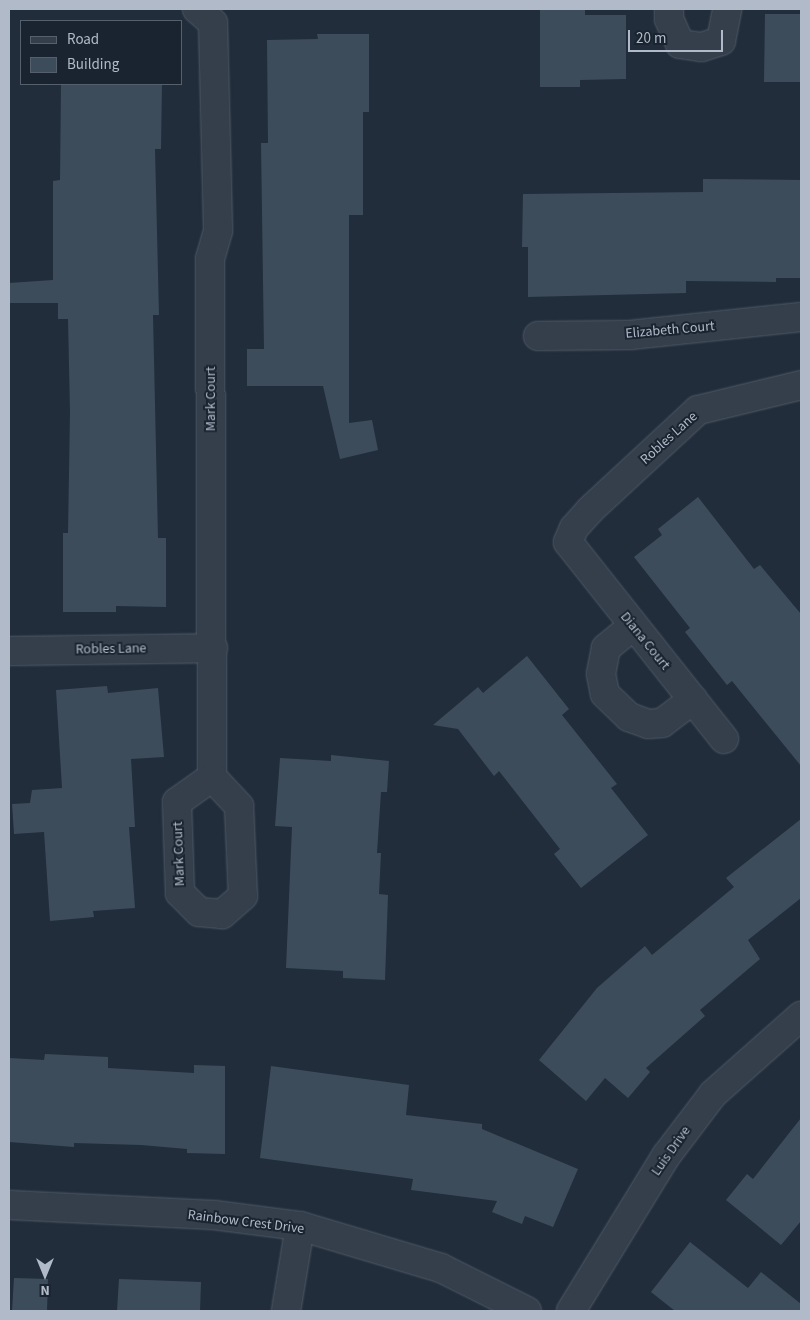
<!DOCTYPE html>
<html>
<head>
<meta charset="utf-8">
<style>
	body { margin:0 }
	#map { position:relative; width:810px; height:1320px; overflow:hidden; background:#212d3b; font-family:"Source Sans 3",sans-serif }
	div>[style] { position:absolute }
	.building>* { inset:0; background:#3d4c5b }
	.roads { filter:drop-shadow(0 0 1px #505a66) drop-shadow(0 0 1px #505a66) }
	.minor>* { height:28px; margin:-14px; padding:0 14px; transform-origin:14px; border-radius:14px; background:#353f4c }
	span { translate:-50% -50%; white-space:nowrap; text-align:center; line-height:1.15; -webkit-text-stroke:4px #1a2430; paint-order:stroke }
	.street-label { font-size:14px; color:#b0bac8 }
	.frame { position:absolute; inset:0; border:10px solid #b0bac8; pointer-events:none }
	.legend { position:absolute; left:20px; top:20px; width:162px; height:65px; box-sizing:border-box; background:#1a2430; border:1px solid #56606d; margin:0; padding:6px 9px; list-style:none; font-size:15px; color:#b0bac8 }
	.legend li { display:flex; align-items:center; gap:10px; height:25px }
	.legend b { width:25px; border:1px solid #56606d }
	.north { position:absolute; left:20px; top:1250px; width:50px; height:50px; -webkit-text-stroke:4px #1a2430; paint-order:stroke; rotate:180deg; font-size:14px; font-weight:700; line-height:20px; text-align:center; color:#b0bac8 }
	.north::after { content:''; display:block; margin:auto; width:18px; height:22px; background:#b0bac8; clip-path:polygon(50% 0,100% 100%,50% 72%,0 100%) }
	.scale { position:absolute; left:628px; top:30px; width:95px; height:22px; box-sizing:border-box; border:2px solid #b0bac8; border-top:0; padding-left:6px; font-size:15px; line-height:18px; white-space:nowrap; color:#b0bac8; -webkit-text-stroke:4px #1a2430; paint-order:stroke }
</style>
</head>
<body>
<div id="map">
	<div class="building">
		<div style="clip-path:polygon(540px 9px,585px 9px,585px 15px,626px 15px,626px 79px,580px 80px,580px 87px,540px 87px)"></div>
		<div style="clip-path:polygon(765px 14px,801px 14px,801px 82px,764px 82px)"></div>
		<div style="clip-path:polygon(317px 34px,369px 34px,369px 112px,363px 112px,363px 215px,349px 215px,349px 423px,372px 420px,378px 450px,340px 459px,323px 386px,247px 386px,247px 349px,264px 349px,261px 143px,268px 143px,267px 40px,318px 39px)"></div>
		<div style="clip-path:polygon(61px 84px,162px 84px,161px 149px,155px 149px,159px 315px,153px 315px,158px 538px,166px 538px,166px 607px,116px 606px,116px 612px,63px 612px,63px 533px,68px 533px,70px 412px,68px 319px,58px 319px,58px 303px,9px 303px,9px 283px,53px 280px,53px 181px,60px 180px)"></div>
		<div style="clip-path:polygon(703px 179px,801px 180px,801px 278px,776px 278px,776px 282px,686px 281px,686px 293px,528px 297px,528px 247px,522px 247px,523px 194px,703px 192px)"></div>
		<div style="clip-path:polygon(698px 497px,754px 569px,760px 565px,801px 614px,801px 766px,732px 681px,727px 685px,685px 632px,690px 628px,634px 557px,662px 535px,658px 529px)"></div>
		<div style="clip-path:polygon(527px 656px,569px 709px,562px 715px,617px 784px,611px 788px,648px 835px,581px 888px,554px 854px,560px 849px,499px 771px,494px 776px,458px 729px,433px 725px,478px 687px,483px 693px)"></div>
		<div style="clip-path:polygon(107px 686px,108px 693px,158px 688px,164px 757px,131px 759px,135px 827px,129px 827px,135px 908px,93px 911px,94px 917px,50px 921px,44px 832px,14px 834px,12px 804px,30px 803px,32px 790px,62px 788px,56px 690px)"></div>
		<div style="clip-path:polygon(331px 755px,389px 761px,387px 792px,381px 792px,377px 853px,381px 853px,379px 894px,388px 895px,385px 980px,343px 978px,343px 971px,286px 968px,292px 827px,275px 826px,280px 758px,331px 761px)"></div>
		<div style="clip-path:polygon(801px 819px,801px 898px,748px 940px,760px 959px,700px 1010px,705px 1016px,646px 1068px,650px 1072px,628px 1098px,605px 1078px,586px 1101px,539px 1060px,597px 988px,645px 946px,652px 955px,734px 887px,726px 878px)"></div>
		<div style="clip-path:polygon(45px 1054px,108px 1057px,108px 1068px,194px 1073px,194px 1065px,225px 1066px,225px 1154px,187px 1153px,187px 1149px,141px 1145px,74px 1143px,74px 1147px,9px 1142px,9px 1058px,44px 1060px)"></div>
		<div style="clip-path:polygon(271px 1066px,409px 1085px,406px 1115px,482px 1124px,482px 1129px,578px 1169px,553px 1227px,525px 1216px,522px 1224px,492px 1212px,497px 1201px,411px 1190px,413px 1179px,260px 1158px)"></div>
		<div style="clip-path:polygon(801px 1118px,801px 1221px,781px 1245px,726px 1200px,747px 1174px,753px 1179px)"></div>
		<div style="clip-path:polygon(690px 1242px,748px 1288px,761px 1272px,801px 1304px,801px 1311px,675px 1311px,651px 1292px)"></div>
		<div style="clip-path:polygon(14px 1278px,48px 1279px,47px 1311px,12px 1311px)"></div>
		<div style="clip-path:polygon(119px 1279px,201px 1282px,200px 1311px,117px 1311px)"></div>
	</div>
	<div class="roads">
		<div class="minor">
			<div style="left:197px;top:9px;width:21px;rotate:41deg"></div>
			<div style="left:213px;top:23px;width:208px;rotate:88.6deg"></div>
			<div style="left:218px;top:231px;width:29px;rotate:106deg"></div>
			<div style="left:210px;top:259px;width:518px;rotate:89.78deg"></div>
			<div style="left:212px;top:777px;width:40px;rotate:47deg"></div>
			<div style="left:239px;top:806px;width:90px;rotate:87.5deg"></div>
			<div style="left:243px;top:896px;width:28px;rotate:139deg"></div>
			<div style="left:222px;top:914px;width:23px;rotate:-175deg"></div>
			<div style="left:199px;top:912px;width:27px;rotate:-135deg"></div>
			<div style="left:180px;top:893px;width:91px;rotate:-91.9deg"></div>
			<div style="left:177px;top:802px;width:43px;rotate:-35.5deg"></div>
			<div style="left:669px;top:9px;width:10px;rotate:90deg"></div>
			<div style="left:669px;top:19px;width:27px;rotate:66deg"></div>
			<div style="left:680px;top:44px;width:22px;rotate:8deg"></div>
			<div style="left:702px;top:47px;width:20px;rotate:-18deg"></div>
			<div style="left:721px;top:41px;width:33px;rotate:-79deg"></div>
			<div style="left:538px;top:336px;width:92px;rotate:-0.6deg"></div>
			<div style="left:630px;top:335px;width:172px;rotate:-6deg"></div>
			<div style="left:633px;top:626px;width:35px;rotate:141deg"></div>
			<div style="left:606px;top:648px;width:26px;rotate:101deg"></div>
			<div style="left:601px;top:674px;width:20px;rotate:79deg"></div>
			<div style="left:605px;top:694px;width:33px;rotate:44deg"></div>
			<div style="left:629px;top:717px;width:20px;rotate:20deg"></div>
			<div style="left:648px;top:724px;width:14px;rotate:-4deg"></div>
			<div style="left:662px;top:723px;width:39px;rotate:-37deg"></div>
			<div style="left:9px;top:651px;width:204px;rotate:-0.8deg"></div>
			<div style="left:724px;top:739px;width:251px;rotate:-128.4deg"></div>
			<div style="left:568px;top:542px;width:15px;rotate:-67deg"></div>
			<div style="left:574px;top:528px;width:24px;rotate:-48deg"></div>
			<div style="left:590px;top:510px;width:147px;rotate:-42.8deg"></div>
			<div style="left:698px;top:410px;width:106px;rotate:-13.6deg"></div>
			<div style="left:9px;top:1205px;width:205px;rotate:2.8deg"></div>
			<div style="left:214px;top:1215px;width:87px;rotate:7.3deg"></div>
			<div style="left:300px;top:1226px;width:147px;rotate:16.6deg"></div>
			<div style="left:441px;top:1268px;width:96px;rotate:26.6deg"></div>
			<div style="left:286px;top:1311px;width:86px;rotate:-80.6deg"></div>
			<div style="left:571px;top:1311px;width:182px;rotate:-58.5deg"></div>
			<div style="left:666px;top:1156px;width:78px;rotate:-52.8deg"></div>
			<div style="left:713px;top:1094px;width:118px;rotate:-41.6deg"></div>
		</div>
	</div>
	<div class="street-label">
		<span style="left:670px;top:330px;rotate:-5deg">Elizabeth Court</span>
		<span style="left:211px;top:399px;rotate:-90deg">Mark Court</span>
		<span style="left:669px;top:438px;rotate:-42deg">Robles Lane</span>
		<span style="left:645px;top:641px;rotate:51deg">Diana Court</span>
		<span style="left:111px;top:649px;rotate:-1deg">Robles Lane</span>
		<span style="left:179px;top:854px;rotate:-92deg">Mark Court</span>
		<span style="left:671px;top:1151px;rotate:-55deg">Luis Drive</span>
		<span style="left:246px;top:1222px;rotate:7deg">Rainbow Crest Drive</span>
	</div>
	<div class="frame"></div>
	<ul class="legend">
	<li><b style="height:6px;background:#353f4c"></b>Road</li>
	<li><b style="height:14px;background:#3d4c5b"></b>Building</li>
	</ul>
	<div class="north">N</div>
	<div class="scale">20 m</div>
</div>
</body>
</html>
